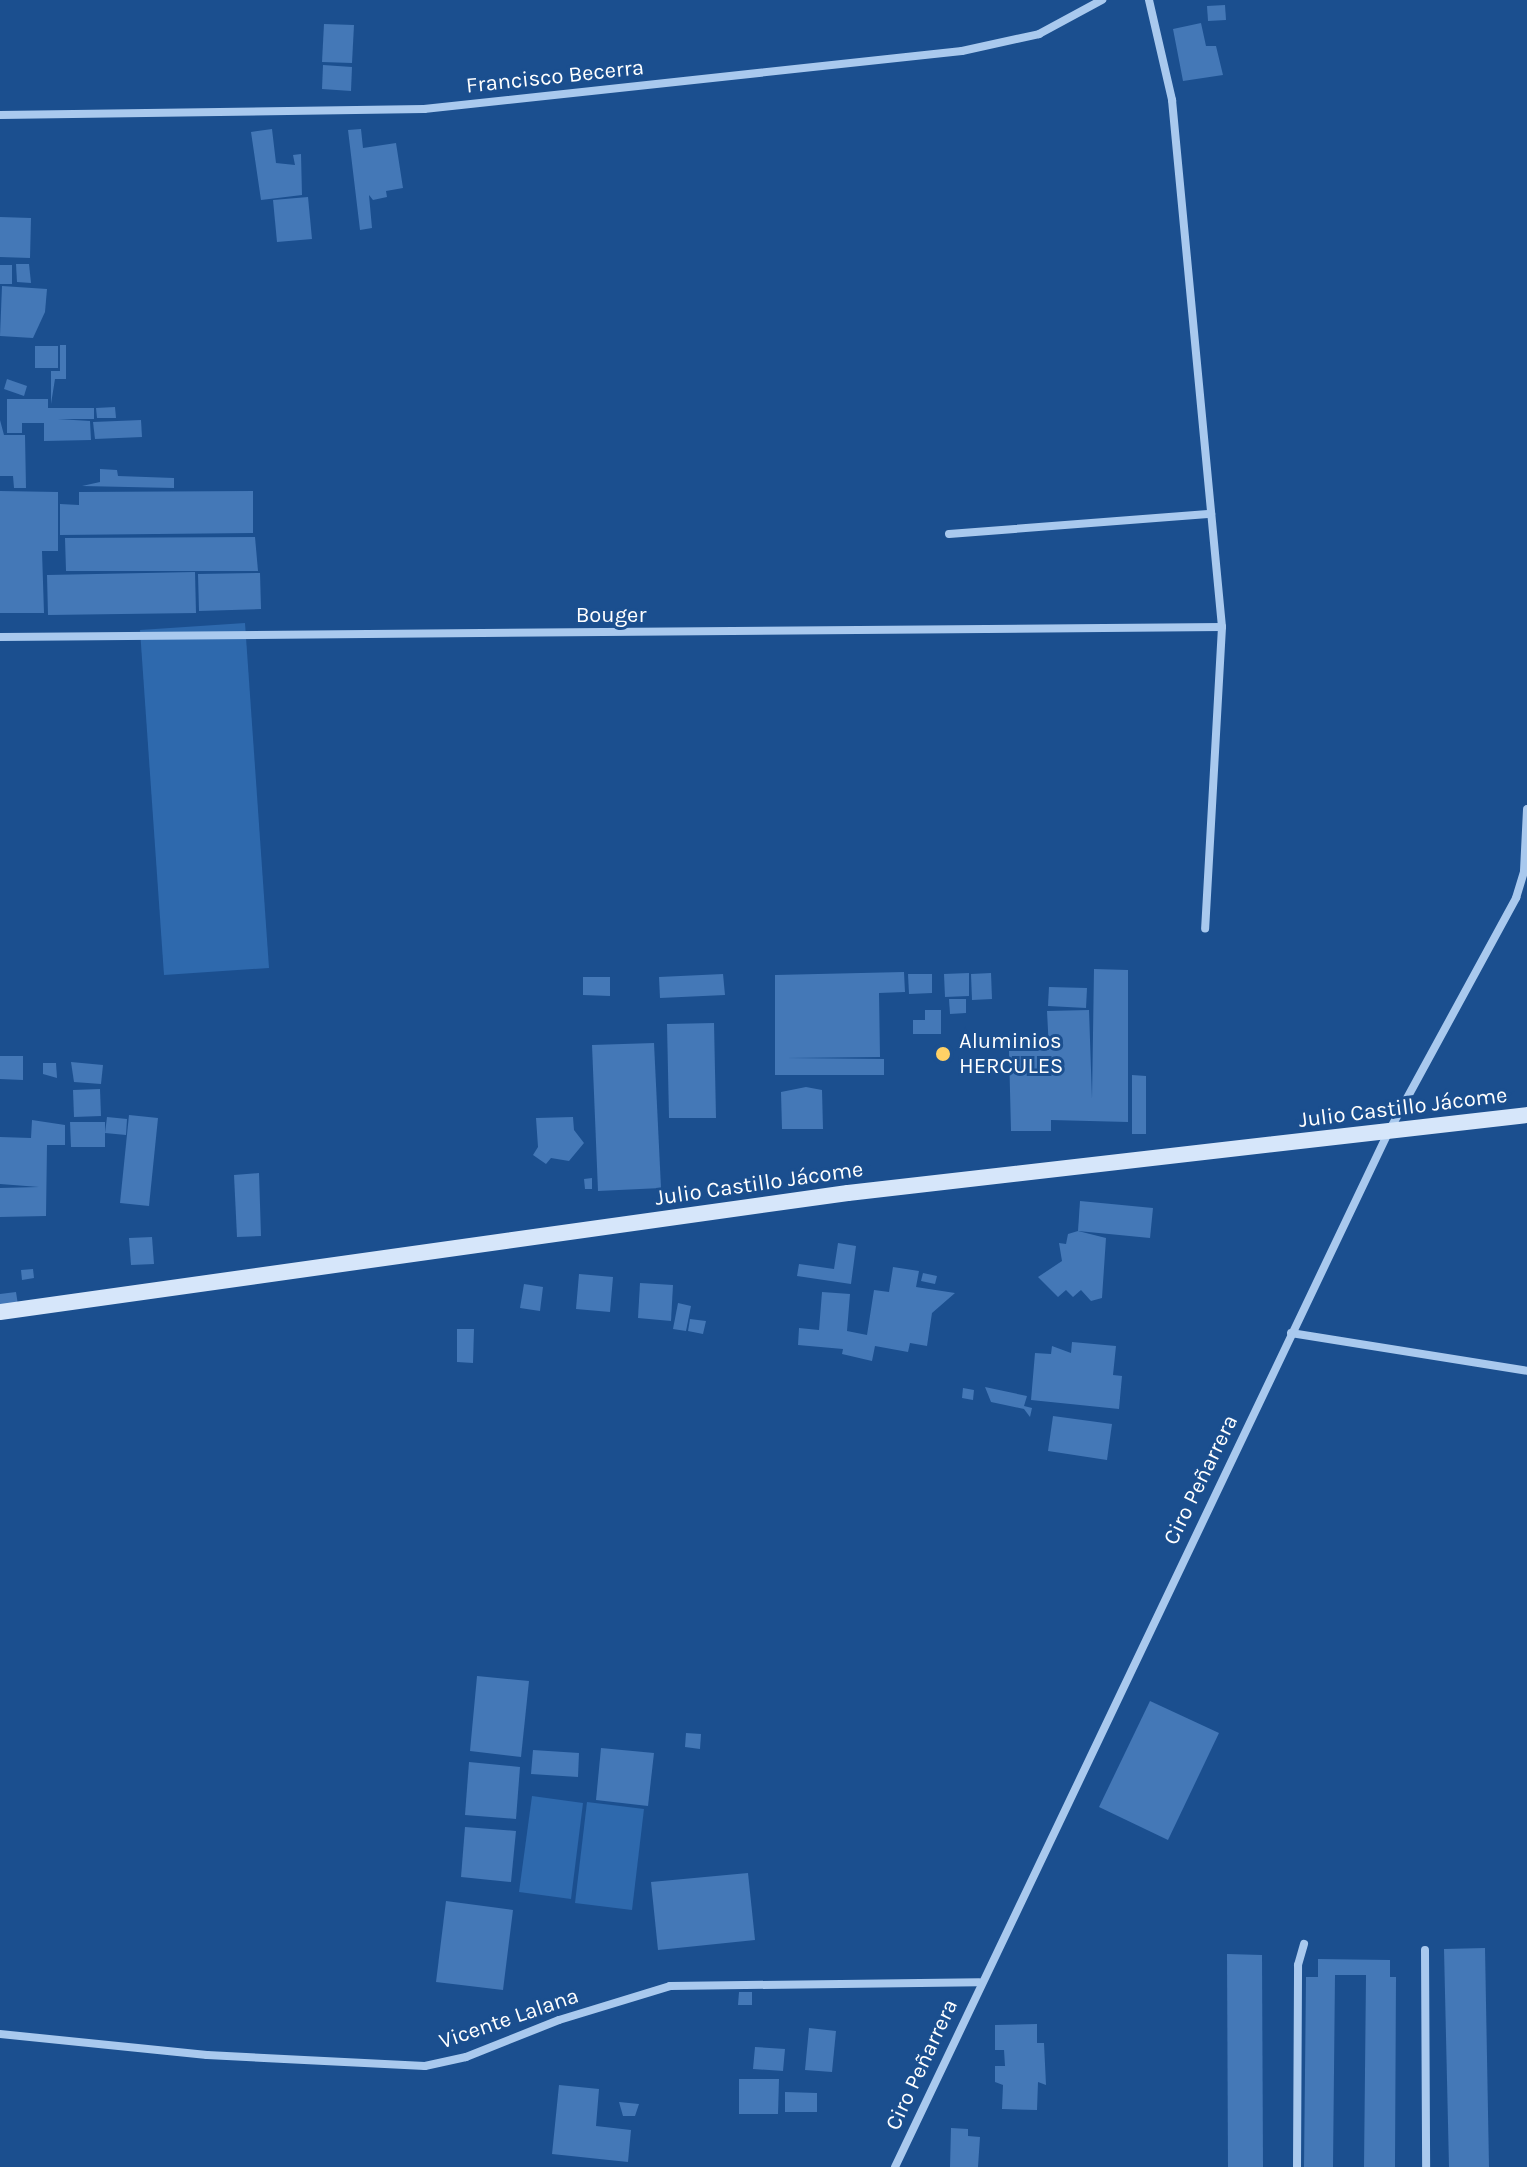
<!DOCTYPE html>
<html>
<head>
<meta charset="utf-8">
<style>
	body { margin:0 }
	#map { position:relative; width:1527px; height:2167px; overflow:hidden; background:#1b4f8f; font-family:Karla,sans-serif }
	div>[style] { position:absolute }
	.green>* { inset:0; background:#2e69ad }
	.building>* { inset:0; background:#4478b7 }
	.minor>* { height:8px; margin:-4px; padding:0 4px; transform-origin:4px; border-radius:4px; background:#a9c9ee }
	.secondary>* { height:16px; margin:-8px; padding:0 8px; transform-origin:8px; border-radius:8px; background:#d6e6fa }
	.dots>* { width:22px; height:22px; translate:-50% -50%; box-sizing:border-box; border:4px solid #1b4f8f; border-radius:50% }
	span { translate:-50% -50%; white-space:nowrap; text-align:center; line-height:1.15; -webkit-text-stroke:6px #1b4f8f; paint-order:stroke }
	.street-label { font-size:22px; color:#fff }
	.poi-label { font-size:22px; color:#fff }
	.left { translate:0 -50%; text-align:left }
</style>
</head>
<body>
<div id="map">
	<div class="green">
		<div style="clip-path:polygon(245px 623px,269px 968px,164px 975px,140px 630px)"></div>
		<div style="clip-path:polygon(532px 1796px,583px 1803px,571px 1899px,519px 1892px)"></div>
		<div style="clip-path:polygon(587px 1802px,644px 1809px,632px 1910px,575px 1903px)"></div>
	</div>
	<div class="building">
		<div style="clip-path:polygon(1225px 5px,1226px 20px,1208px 21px,1207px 6px)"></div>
		<div style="clip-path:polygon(1201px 23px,1206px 46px,1216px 46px,1223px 75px,1183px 81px,1173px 29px)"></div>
		<div style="clip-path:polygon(324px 24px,354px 25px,352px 63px,322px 62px)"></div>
		<div style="clip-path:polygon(323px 65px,352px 67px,351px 91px,322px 89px)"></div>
		<div style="clip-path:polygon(272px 129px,276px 163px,295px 165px,293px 155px,301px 154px,302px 195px,261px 200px,251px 132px)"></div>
		<div style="clip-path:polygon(361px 129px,363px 148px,396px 143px,403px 188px,386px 191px,387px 197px,373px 200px,369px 195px,372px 228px,360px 230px,348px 130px)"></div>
		<div style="clip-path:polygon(308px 197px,312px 239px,277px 242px,273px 200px)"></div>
		<div style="clip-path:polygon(0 217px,31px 218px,30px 258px,0 257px)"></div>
		<div style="clip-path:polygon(16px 264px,29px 264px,31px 283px,17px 282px)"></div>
		<div style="clip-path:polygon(0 265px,12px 265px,12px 284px,0 284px)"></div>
		<div style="clip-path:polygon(2px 286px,47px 289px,45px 312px,33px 338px,0 336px)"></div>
		<div style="clip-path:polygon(60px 345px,66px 345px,66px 379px,55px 379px,51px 404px,51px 371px,60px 371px)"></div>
		<div style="clip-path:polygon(35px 346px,58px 346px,58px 368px,35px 368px)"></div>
		<div style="clip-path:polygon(7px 379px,27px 386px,24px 396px,4px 389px)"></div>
		<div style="clip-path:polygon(7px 399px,48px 399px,48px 408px,94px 408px,94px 419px,58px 419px,90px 421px,91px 440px,44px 441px,44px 423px,22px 423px,22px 433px,7px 433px)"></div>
		<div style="clip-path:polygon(115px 407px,116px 418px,97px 418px,96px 408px)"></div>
		<div style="clip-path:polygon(0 420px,4px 435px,25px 435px,26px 488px,14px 488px,13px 476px,0 476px)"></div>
		<div style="clip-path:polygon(141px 420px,142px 437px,95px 439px,93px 422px)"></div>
		<div style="clip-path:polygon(100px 469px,117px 470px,118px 476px,174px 478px,174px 488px,82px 486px,100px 482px)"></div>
		<div style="clip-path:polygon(0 491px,58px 492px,58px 551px,42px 551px,44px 613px,0 613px)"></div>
		<div style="clip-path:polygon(253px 491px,253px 533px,60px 535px,60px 504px,79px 505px,79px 492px)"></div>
		<div style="clip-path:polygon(255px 537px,258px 571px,66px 571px,65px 538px)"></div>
		<div style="clip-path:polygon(195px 572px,196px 613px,48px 615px,47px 575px)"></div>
		<div style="clip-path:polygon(260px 573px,261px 609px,199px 611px,198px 574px)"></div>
		<div style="clip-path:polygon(1094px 969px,1128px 970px,1128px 1122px,1051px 1120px,1051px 1131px,1011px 1131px,1009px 1051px,1049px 1050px,1047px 1011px,1089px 1010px,1092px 1099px)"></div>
		<div style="clip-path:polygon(904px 972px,905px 992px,879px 993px,880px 1057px,786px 1058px,884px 1059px,884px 1075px,775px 1075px,775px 975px)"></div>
		<div style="clip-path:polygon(969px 973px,969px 996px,945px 997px,944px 974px)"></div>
		<div style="clip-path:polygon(991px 973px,992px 999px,972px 1000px,971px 974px)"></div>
		<div style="clip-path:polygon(723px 974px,725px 995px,660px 998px,659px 977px)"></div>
		<div style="clip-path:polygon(908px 974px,932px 974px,932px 993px,909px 994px)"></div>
		<div style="clip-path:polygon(583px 977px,610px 977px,610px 996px,583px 995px)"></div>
		<div style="clip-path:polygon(1049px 987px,1087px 988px,1086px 1008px,1048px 1006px)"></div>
		<div style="clip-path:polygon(949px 999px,966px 999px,966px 1013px,950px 1014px)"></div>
		<div style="clip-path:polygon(925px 1010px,941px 1010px,941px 1034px,913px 1034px,913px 1020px,925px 1020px)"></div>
		<div style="clip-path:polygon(714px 1023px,716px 1118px,669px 1118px,667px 1024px)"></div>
		<div style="clip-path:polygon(654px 1043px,661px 1188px,598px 1191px,592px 1045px)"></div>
		<div style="clip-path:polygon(0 1056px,23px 1056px,23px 1080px,0 1079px)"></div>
		<div style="clip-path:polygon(71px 1062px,103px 1065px,101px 1084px,74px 1082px)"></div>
		<div style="clip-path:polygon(43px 1063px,56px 1063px,57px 1078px,43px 1074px)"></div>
		<div style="clip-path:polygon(1132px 1075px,1146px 1076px,1146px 1134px,1132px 1134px)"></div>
		<div style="clip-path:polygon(806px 1087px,822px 1090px,823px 1129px,782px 1129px,781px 1092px)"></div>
		<div style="clip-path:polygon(100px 1089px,101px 1116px,74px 1117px,73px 1090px)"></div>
		<div style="clip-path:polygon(129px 1115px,158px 1118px,149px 1206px,120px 1203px)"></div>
		<div style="clip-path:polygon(107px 1117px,127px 1119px,126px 1135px,105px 1133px)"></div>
		<div style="clip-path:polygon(573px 1117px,574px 1130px,584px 1143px,569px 1161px,551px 1158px,546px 1164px,533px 1155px,538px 1147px,536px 1118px)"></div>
		<div style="clip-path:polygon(32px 1120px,65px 1125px,65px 1145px,47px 1145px,46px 1216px,0 1217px,0 1188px,39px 1187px,0 1184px,0 1137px,31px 1138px)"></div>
		<div style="clip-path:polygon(70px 1122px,105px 1122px,105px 1147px,71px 1147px)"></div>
		<div style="clip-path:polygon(259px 1173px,261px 1236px,237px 1237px,234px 1175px)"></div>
		<div style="clip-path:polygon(592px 1178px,592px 1189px,585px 1189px,584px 1179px)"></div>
		<div style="clip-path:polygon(1080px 1201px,1153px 1208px,1150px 1238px,1078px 1231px)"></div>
		<div style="clip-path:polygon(1078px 1231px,1106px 1238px,1102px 1298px,1091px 1301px,1081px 1290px,1073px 1297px,1066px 1290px,1058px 1297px,1038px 1277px,1062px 1261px,1059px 1243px,1066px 1244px,1068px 1234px)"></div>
		<div style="clip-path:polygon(152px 1237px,154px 1264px,131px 1265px,129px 1238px)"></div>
		<div style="clip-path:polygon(838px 1243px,856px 1246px,851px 1284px,797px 1276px,799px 1264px,834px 1269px)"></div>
		<div style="clip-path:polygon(893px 1267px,919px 1271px,916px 1287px,955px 1293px,932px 1313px,927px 1346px,910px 1343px,908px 1352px,875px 1346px,872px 1361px,842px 1354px,843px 1349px,798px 1345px,799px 1328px,819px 1330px,822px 1292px,850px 1294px,847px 1331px,867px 1335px,874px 1290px,889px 1292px)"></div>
		<div style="clip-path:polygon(33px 1269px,34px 1278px,22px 1280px,21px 1270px)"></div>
		<div style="clip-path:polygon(923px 1273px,937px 1276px,935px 1284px,921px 1281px)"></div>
		<div style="clip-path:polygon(579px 1274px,613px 1277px,610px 1312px,576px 1309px)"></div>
		<div style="clip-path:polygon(640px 1283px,673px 1285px,671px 1321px,638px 1318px)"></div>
		<div style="clip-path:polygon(524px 1284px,543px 1287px,540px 1311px,520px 1308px)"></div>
		<div style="clip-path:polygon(16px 1292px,18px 1305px,0 1308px,0 1294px)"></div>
		<div style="clip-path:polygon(678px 1303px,691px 1306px,686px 1331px,673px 1329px)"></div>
		<div style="clip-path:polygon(690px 1319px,706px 1321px,703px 1334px,688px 1331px)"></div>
		<div style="clip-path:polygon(457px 1329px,474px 1329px,473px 1363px,457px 1362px)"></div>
		<div style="clip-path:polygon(1072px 1342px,1116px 1346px,1113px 1375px,1122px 1376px,1119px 1409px,1031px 1400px,1035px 1353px,1051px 1354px,1052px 1346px,1071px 1353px)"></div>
		<div style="clip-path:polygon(985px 1387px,1027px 1396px,1024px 1406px,1032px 1408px,1030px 1417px,1024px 1409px,991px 1402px)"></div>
		<div style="clip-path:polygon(963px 1388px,974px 1390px,973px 1400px,962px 1398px)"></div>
		<div style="clip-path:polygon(1053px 1416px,1112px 1424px,1107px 1460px,1048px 1451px)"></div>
		<div style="clip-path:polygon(477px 1676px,529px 1681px,521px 1757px,470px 1751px)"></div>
		<div style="clip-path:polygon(1150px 1701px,1219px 1733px,1168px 1840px,1099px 1807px)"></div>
		<div style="clip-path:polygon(686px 1733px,701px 1734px,700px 1749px,685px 1747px)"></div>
		<div style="clip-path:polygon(601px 1748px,654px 1753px,648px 1806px,596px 1800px)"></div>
		<div style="clip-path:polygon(533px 1750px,579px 1753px,578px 1777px,531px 1774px)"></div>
		<div style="clip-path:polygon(469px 1762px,520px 1767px,516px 1819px,465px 1815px)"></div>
		<div style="clip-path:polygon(465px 1827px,516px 1831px,511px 1882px,461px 1877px)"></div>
		<div style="clip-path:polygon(748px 1873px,755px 1940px,658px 1950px,651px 1882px)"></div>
		<div style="clip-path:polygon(446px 1901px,513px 1910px,503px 1990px,436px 1982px)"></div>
		<div style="clip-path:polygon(1485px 1948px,1489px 2167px,1449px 2167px,1444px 1949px)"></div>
		<div style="clip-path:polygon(1227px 1954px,1262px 1955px,1263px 2167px,1228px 2167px)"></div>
		<div style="clip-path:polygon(1318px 1959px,1390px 1960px,1390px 1977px,1396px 1977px,1395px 2167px,1364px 2167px,1366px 1975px,1335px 1975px,1333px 2167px,1304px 2167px,1306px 1977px,1318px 1977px)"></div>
		<div style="clip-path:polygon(739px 1992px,752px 1992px,752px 2005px,738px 2005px)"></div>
		<div style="clip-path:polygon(1037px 2024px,1037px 2043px,1044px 2043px,1046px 2085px,1038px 2082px,1037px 2110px,1002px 2109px,1003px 2085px,995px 2082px,995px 2066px,1005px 2066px,1004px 2050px,995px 2050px,995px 2025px)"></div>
		<div style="clip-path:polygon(809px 2028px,836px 2031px,832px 2072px,805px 2070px)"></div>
		<div style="clip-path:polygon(755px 2047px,785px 2049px,783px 2071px,753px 2069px)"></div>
		<div style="clip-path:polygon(739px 2079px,779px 2079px,778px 2114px,739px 2114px)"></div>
		<div style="clip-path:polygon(559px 2085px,599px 2089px,596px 2126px,631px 2130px,628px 2162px,552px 2154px)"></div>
		<div style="clip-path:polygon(785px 2092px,817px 2093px,817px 2112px,785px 2112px)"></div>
		<div style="clip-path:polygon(619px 2102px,639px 2104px,635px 2116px,623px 2116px)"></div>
		<div style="clip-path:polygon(951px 2128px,968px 2129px,968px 2136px,980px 2137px,978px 2167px,950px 2167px)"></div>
	</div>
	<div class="minor">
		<div style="left:1149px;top:0;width:103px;rotate:77deg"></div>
		<div style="left:1172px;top:100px;width:529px;rotate:84.58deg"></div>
		<div style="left:1222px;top:627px;width:302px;rotate:93.2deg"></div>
		<div style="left:0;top:115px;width:424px;rotate:-0.8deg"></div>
		<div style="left:424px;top:109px;width:541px;rotate:-6.15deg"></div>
		<div style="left:962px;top:51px;width:79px;rotate:-12.4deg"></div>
		<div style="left:1039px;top:34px;width:72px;rotate:-28.4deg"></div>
		<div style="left:949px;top:534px;width:263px;rotate:-4.4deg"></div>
		<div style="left:0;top:637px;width:1222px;rotate:-0.47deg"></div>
		<div style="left:1291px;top:1333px;width:239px;rotate:9.1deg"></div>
		<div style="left:1425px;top:1950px;width:217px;rotate:89.7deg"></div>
		<div style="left:0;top:2034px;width:208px;rotate:5.8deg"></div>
		<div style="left:207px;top:2055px;width:218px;rotate:2.9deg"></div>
		<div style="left:425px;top:2066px;width:42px;rotate:-12.4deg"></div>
		<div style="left:466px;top:2057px;width:100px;rotate:-21.7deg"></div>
		<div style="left:559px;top:2020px;width:116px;rotate:-17deg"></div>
		<div style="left:670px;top:1986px;width:309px;rotate:-0.7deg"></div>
		<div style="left:895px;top:2167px;width:1146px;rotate:-64.51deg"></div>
		<div style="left:1388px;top:1133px;width:268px;rotate:-61.4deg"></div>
		<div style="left:1516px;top:898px;width:28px;rotate:-73deg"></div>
		<div style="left:1524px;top:871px;width:62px;rotate:-87.2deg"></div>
		<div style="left:1297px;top:2167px;width:202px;rotate:-89.7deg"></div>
		<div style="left:1298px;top:1965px;width:22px;rotate:-74deg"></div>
	</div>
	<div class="secondary">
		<div style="left:0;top:1312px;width:856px;rotate:-7.99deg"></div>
		<div style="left:848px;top:1193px;width:683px;rotate:-6.55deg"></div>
	</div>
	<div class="dots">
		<div style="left:943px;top:1054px;background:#ffd166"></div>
	</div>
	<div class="street-label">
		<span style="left:555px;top:77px;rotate:-6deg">Francisco Becerra</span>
		<span style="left:611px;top:616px">Bouger</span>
		<span style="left:1403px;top:1108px;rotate:-7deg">Julio Castillo Jácome</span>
		<span style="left:759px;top:1184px;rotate:-8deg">Julio Castillo Jácome</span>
		<span style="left:1201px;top:1480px;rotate:-64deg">Ciro Peñarrera</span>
		<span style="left:509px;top:2019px;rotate:-19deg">Vicente Lalana</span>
		<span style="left:922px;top:2065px;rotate:-65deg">Ciro Peñarrera</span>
	</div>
	<div class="poi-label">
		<span class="left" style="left:959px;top:1054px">Aluminios<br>HERCULES</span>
	</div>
</div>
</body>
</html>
